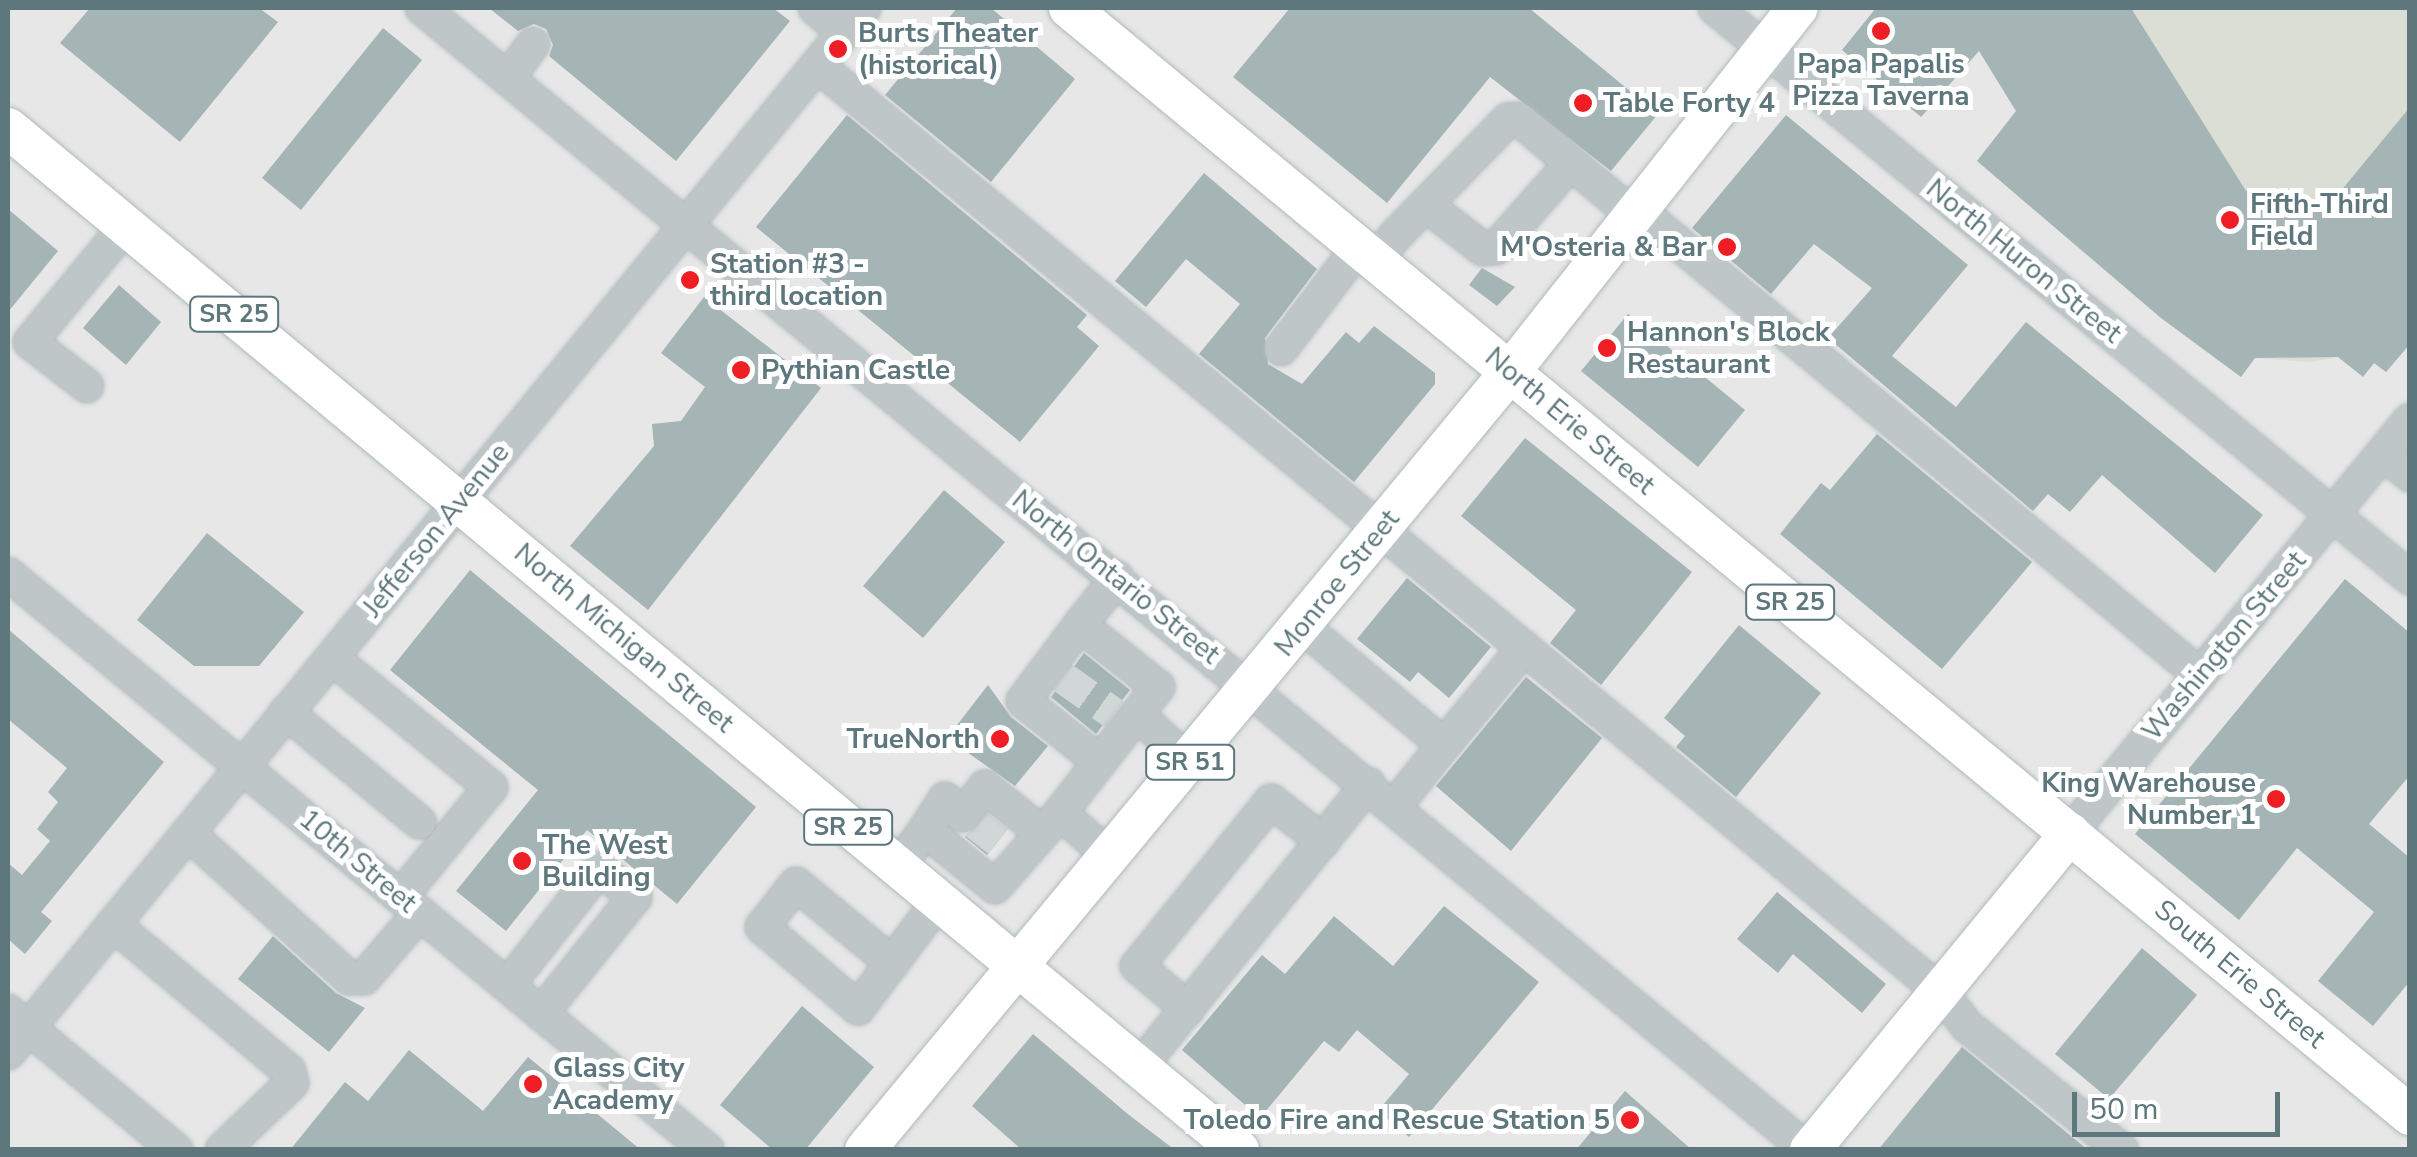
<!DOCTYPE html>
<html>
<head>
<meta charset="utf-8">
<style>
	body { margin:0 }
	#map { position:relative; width:2417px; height:1157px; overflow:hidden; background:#f8f7f5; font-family:"Nunito Sans",sans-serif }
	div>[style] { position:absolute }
	.built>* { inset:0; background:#e6e7e6 }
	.green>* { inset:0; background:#daded4 }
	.building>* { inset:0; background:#a5b4b5 }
	.minor-tunnel>* { height:32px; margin-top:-16px; transform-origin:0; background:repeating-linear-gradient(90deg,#d1d7d7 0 32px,transparent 0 48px) }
	.roads { filter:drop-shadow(0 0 2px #b1babc) drop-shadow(0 0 2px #b1babc) }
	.minor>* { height:32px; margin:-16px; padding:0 16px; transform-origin:16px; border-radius:16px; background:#bec6c7 }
	.major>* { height:40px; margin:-20px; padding:0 20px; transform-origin:20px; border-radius:20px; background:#fff }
	.dots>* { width:28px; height:28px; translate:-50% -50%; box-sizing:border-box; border:5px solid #fff; border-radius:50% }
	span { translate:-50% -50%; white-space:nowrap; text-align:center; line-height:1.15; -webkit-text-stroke:10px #fff; paint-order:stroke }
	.shield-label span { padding:2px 8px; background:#fff; border:2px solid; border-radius:8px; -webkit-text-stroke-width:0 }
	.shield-label { font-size:25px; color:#5d777c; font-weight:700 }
	.poi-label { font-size:28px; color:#5d777c; font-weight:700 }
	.left { translate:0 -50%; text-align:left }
	.right { translate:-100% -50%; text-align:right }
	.street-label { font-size:28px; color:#5d777c }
	.frame { position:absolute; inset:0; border:10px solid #5d777c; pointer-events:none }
	.scale { position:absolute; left:2072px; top:1092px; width:208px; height:45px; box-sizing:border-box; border:5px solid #5d777c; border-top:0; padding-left:12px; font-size:30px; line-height:35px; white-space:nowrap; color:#5d777c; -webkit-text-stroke:8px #fff; paint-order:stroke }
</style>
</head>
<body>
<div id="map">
	<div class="built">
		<div style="clip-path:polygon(8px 8px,2409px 8px,2409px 1149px,8px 1149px)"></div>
	</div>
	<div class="green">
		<div style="clip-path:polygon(1876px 8px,2409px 8px,2409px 344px,2386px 372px,2374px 363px,2363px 377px,2343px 356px,2311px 362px,2255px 358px,2241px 377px,2161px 318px,1977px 161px,2016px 111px,1967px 32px,1842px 50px)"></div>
	</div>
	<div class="building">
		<div style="clip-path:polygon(90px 8px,259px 8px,278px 22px,180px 142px,60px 43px)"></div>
		<div style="clip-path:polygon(489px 8px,773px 8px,790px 21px,676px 161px,549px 56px,553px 45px,546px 29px,534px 24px,518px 31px)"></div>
		<div style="clip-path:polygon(957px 8px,991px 8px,1075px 79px,991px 182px,885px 95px)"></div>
		<div style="clip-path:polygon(1290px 8px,1529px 8px,1658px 114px,1611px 171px,1490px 77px,1387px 203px,1233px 77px)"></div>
		<div style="clip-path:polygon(1876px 8px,2131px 8px,2246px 191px,2286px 210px,2315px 209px,2335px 198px,2410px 107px,2410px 344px,2386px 372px,2374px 363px,2363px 377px,2338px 357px,2255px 358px,2241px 377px,2161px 318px,1977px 161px,2016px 111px,1979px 51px,1921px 117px,1842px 50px)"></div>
		<div style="clip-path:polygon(383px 28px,422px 60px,301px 210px,262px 178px)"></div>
		<div style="clip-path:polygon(847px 115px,1087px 315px,1077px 327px,1099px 346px,1020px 442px,756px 227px)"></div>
		<div style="clip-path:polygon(1786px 115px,1968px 265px,1892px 356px,1956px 407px,2026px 322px,2263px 515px,2215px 573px,2102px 475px,2070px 512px,2048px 494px,2033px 511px,1828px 338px,1872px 288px,1814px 244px,1771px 294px,1692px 228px)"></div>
		<div style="clip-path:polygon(1204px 173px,1317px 269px,1265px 338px,1268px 364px,1302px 384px,1346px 332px,1359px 343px,1374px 326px,1435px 373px,1435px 384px,1354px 482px,1199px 354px,1240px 304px,1186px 259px,1146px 307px,1115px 281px)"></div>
		<div style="clip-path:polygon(8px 209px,58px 251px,8px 312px)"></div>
		<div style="clip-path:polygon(1482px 268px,1515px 287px,1497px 306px,1469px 285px)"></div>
		<div style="clip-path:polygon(119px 285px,161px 322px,126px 365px,83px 328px)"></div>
		<div style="clip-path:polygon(704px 297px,821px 388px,648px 610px,570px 546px,654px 446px,652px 424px,681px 421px,705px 387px,661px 353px)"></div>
		<div style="clip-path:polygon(1628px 314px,1745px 410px,1698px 467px,1581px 371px)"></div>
		<div style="clip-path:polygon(1877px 434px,2032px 562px,1942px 669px,1780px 534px,1821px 483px,1830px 490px)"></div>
		<div style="clip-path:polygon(1525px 438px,1692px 572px,1601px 685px,1550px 643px,1576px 610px,1461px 516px)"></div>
		<div style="clip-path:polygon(944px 490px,1005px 542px,923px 638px,863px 586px)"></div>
		<div style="clip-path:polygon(207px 533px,304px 612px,259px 666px,194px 666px,137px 620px)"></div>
		<div style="clip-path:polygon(470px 570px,756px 807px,677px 904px,587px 830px,506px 931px,456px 891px,538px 790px,390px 670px)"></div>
		<div style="clip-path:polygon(1407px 578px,1491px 647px,1449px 698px,1418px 672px,1410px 682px,1357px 639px)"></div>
		<div style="clip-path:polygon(2345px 579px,2410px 633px,2410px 775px,2369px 824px,2410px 858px,2410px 981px,2373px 1026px,2318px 981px,2374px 912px,2297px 848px,2239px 920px,2135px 834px)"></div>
		<div style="clip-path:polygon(1739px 625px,1821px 693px,1736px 797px,1676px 747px,1685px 736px,1664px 718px)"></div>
		<div style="clip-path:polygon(8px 629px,164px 762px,41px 912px,52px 921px,25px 954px,8px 939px,8px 863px,22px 875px,50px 841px,37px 829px,58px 802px,48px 792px,67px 768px,8px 719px)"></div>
		<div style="clip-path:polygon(1084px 653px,1130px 690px,1096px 734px,1051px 697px)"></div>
		<div style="clip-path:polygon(1526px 677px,1602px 738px,1511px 851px,1436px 786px)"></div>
		<div style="clip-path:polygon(988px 685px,1011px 717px,1048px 746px,1015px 786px,947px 738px)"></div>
		<div style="clip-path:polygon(988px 815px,1007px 830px,987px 855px,965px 837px)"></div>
		<div style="clip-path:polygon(1777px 892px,1886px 984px,1862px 1013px,1793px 954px,1778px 973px,1737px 939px)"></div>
		<div style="clip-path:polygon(1444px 906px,1539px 982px,1409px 1137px,1378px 1111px,1409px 1074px,1357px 1030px,1339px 1052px,1324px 1041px,1260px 1118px,1182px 1050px,1262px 955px,1285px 974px,1334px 916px,1393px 966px)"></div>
		<div style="clip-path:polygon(273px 936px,336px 993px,365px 1008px,329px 1052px,238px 979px)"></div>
		<div style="clip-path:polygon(2142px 948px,2197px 995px,2109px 1099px,2055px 1054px)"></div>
		<div style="clip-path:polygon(802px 1006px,874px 1067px,805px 1150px,773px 1150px,720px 1105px)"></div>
		<div style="clip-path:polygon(1033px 1034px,1129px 1115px,1175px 1150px,1022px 1150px,972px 1106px)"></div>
		<div style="clip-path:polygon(1962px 1047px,2021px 1095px,2088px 1150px,1878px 1150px)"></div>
		<div style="clip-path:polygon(409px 1050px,483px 1111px,528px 1057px,641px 1150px,290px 1150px,345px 1082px,368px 1101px)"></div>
		<div style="clip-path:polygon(1625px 1091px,1692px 1150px,1576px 1150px)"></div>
	</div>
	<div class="minor-tunnel">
		<div style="left:1062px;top:677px;width:64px;rotate:35.4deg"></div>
		<div style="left:976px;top:824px;width:28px;rotate:38deg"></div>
	</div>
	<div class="roads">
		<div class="minor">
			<div style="left:422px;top:8px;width:1796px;rotate:39.49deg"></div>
			<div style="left:815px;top:8px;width:37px;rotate:41deg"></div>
			<div style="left:1715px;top:8px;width:899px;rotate:39.36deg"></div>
			<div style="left:817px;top:65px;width:1456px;rotate:39.51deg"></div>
			<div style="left:1940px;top:991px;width:44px;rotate:52.4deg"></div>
			<div style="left:1967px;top:1026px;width:198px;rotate:38.7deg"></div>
			<div style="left:508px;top:78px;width:42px;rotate:-53.7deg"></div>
			<div style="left:1571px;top:163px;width:80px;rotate:39.9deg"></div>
			<div style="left:1637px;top:209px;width:731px;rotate:39.61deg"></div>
			<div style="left:1375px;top:260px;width:33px;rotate:-50deg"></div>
			<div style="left:1396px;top:235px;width:161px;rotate:-45.8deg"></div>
			<div style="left:1508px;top:120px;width:11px;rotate:-5deg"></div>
			<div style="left:1519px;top:119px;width:68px;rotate:40.2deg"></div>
			<div style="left:1571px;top:163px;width:113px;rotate:131.4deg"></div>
			<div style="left:1496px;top:248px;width:13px;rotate:176deg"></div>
			<div style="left:1483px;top:249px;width:72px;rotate:-142.3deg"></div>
			<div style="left:1281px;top:349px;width:128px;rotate:-52.6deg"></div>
			<div style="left:87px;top:386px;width:72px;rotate:-142.3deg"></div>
			<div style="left:30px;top:342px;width:151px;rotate:-50.4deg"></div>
			<div style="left:2383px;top:453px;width:35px;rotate:39deg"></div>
			<div style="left:8px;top:574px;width:906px;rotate:39.49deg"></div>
			<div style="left:1080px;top:625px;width:95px;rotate:126.9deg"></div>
			<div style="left:1023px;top:701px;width:98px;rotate:38.4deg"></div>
			<div style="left:1302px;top:626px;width:185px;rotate:40deg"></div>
			<div style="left:1444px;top:745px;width:80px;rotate:128.9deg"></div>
			<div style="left:332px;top:658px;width:205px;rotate:39.1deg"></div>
			<div style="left:491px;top:787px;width:141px;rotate:129.5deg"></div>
			<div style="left:286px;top:712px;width:173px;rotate:39.6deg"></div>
			<div style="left:1137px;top:714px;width:71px;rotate:42.7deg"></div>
			<div style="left:1444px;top:745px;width:126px;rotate:-50.5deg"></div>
			<div style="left:925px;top:830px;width:37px;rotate:-57deg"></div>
			<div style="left:945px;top:799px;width:24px;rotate:42deg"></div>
			<div style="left:963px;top:815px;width:36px;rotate:-52deg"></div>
			<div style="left:985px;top:787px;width:73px;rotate:38.9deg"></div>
			<div style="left:188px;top:833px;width:217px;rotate:42deg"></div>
			<div style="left:349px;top:978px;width:15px"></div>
			<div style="left:364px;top:978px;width:86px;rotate:-49.3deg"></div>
			<div style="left:2070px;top:833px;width:535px;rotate:-50.54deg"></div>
			<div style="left:1111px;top:857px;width:67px;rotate:-139.2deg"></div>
			<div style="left:1060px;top:813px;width:160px;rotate:-52.1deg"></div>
			<div style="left:1158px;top:687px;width:100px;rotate:-141.5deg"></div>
			<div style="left:1080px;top:625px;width:60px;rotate:-51.8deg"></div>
			<div style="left:897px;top:868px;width:47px;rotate:-53.6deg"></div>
			<div style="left:925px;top:830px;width:90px;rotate:39.2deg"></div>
			<div style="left:995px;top:887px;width:98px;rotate:-48.7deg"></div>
			<div style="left:113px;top:924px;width:229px;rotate:39.9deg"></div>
			<div style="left:289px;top:1071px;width:12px;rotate:76deg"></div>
			<div style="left:292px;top:1083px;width:97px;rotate:136.3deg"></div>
			<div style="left:892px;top:963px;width:124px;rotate:-140.5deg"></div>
			<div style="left:796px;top:884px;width:55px;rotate:128.3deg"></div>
			<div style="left:762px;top:927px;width:126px;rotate:40.2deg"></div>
			<div style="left:858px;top:1008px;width:56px;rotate:-52.9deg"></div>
			<div style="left:892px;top:963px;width:76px;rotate:-53deg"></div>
			<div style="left:508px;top:985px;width:147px;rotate:-51.9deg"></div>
			<div style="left:599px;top:869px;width:46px;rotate:37.9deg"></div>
			<div style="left:635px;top:897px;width:150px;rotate:128.8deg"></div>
			<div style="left:1188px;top:1009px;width:67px;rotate:-139.9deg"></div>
			<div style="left:1137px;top:966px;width:213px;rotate:-50.9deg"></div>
			<div style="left:1271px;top:801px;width:66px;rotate:37.6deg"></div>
			<div style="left:8px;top:1011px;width:218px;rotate:39.6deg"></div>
			<div style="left:8px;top:1053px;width:1351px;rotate:-50.68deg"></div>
			<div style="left:1139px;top:1068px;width:365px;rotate:-51.1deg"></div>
		</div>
		<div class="major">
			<div style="left:1069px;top:8px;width:1739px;rotate:39.54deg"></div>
			<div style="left:8px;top:128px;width:1600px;rotate:39.7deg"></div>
			<div style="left:865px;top:1150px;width:1011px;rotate:-50.34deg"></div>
			<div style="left:1510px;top:372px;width:464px;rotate:-51.7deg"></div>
			<div style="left:1810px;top:1150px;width:410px;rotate:-50.6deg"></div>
		</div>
	</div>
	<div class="dots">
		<div style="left:1881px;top:31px;background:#ef1d24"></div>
		<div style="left:838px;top:49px;background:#ef1d24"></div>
		<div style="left:1583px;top:103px;background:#ef1d24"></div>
		<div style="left:2230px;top:220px;background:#ef1d24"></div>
		<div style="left:1727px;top:247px;background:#ef1d24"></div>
		<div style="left:690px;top:280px;background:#ef1d24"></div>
		<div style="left:1607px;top:348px;background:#ef1d24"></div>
		<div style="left:741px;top:370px;background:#ef1d24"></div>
		<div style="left:1000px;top:739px;background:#ef1d24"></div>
		<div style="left:2276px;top:799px;background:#ef1d24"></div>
		<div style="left:522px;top:861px;background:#ef1d24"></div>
		<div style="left:533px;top:1084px;background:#ef1d24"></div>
		<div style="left:1630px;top:1120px;background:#ef1d24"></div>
	</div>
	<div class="shield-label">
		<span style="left:234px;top:314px">SR 25</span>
		<span style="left:1790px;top:602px">SR 25</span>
		<span style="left:1190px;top:762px">SR 51</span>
		<span style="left:848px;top:827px">SR 25</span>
	</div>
	<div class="poi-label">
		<span class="left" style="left:858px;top:49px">Burts Theater<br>(historical)</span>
		<span style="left:1881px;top:80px">Papa Papalis<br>Pizza Taverna</span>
		<span class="left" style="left:1603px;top:103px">Table Forty 4</span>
		<span class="left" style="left:2250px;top:220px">Fifth-Third<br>Field</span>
		<span class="right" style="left:1707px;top:247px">M'Osteria &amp; Bar</span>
		<span class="left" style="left:710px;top:280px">Station #3 -<br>third location</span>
		<span class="left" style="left:1627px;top:348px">Hannon's Block<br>Restaurant</span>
		<span class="left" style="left:761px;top:370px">Pythian Castle</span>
		<span class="right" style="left:980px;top:739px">TrueNorth</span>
		<span class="right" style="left:2256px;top:799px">King Warehouse<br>Number 1</span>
		<span class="left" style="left:542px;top:861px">The West<br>Building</span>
		<span class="left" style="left:553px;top:1084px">Glass City<br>Academy</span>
		<span class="right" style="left:1610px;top:1120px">Toledo Fire and Rescue Station 5</span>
	</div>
	<div class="street-label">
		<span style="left:2024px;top:261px;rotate:39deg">North Huron Street</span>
		<span style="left:1570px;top:421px;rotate:40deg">North Erie Street</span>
		<span style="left:436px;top:530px;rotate:-51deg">Jefferson Avenue</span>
		<span style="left:1116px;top:577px;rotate:39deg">North Ontario Street</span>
		<span style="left:1337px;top:583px;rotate:-51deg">Monroe Street</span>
		<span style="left:624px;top:638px;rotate:40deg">North Michigan Street</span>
		<span style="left:2224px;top:646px;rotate:-50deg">Washington Street</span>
		<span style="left:358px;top:861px;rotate:40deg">10th Street</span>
		<span style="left:2240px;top:974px;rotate:40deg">South Erie Street</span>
	</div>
	<div class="frame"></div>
	<div class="scale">50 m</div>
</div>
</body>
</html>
